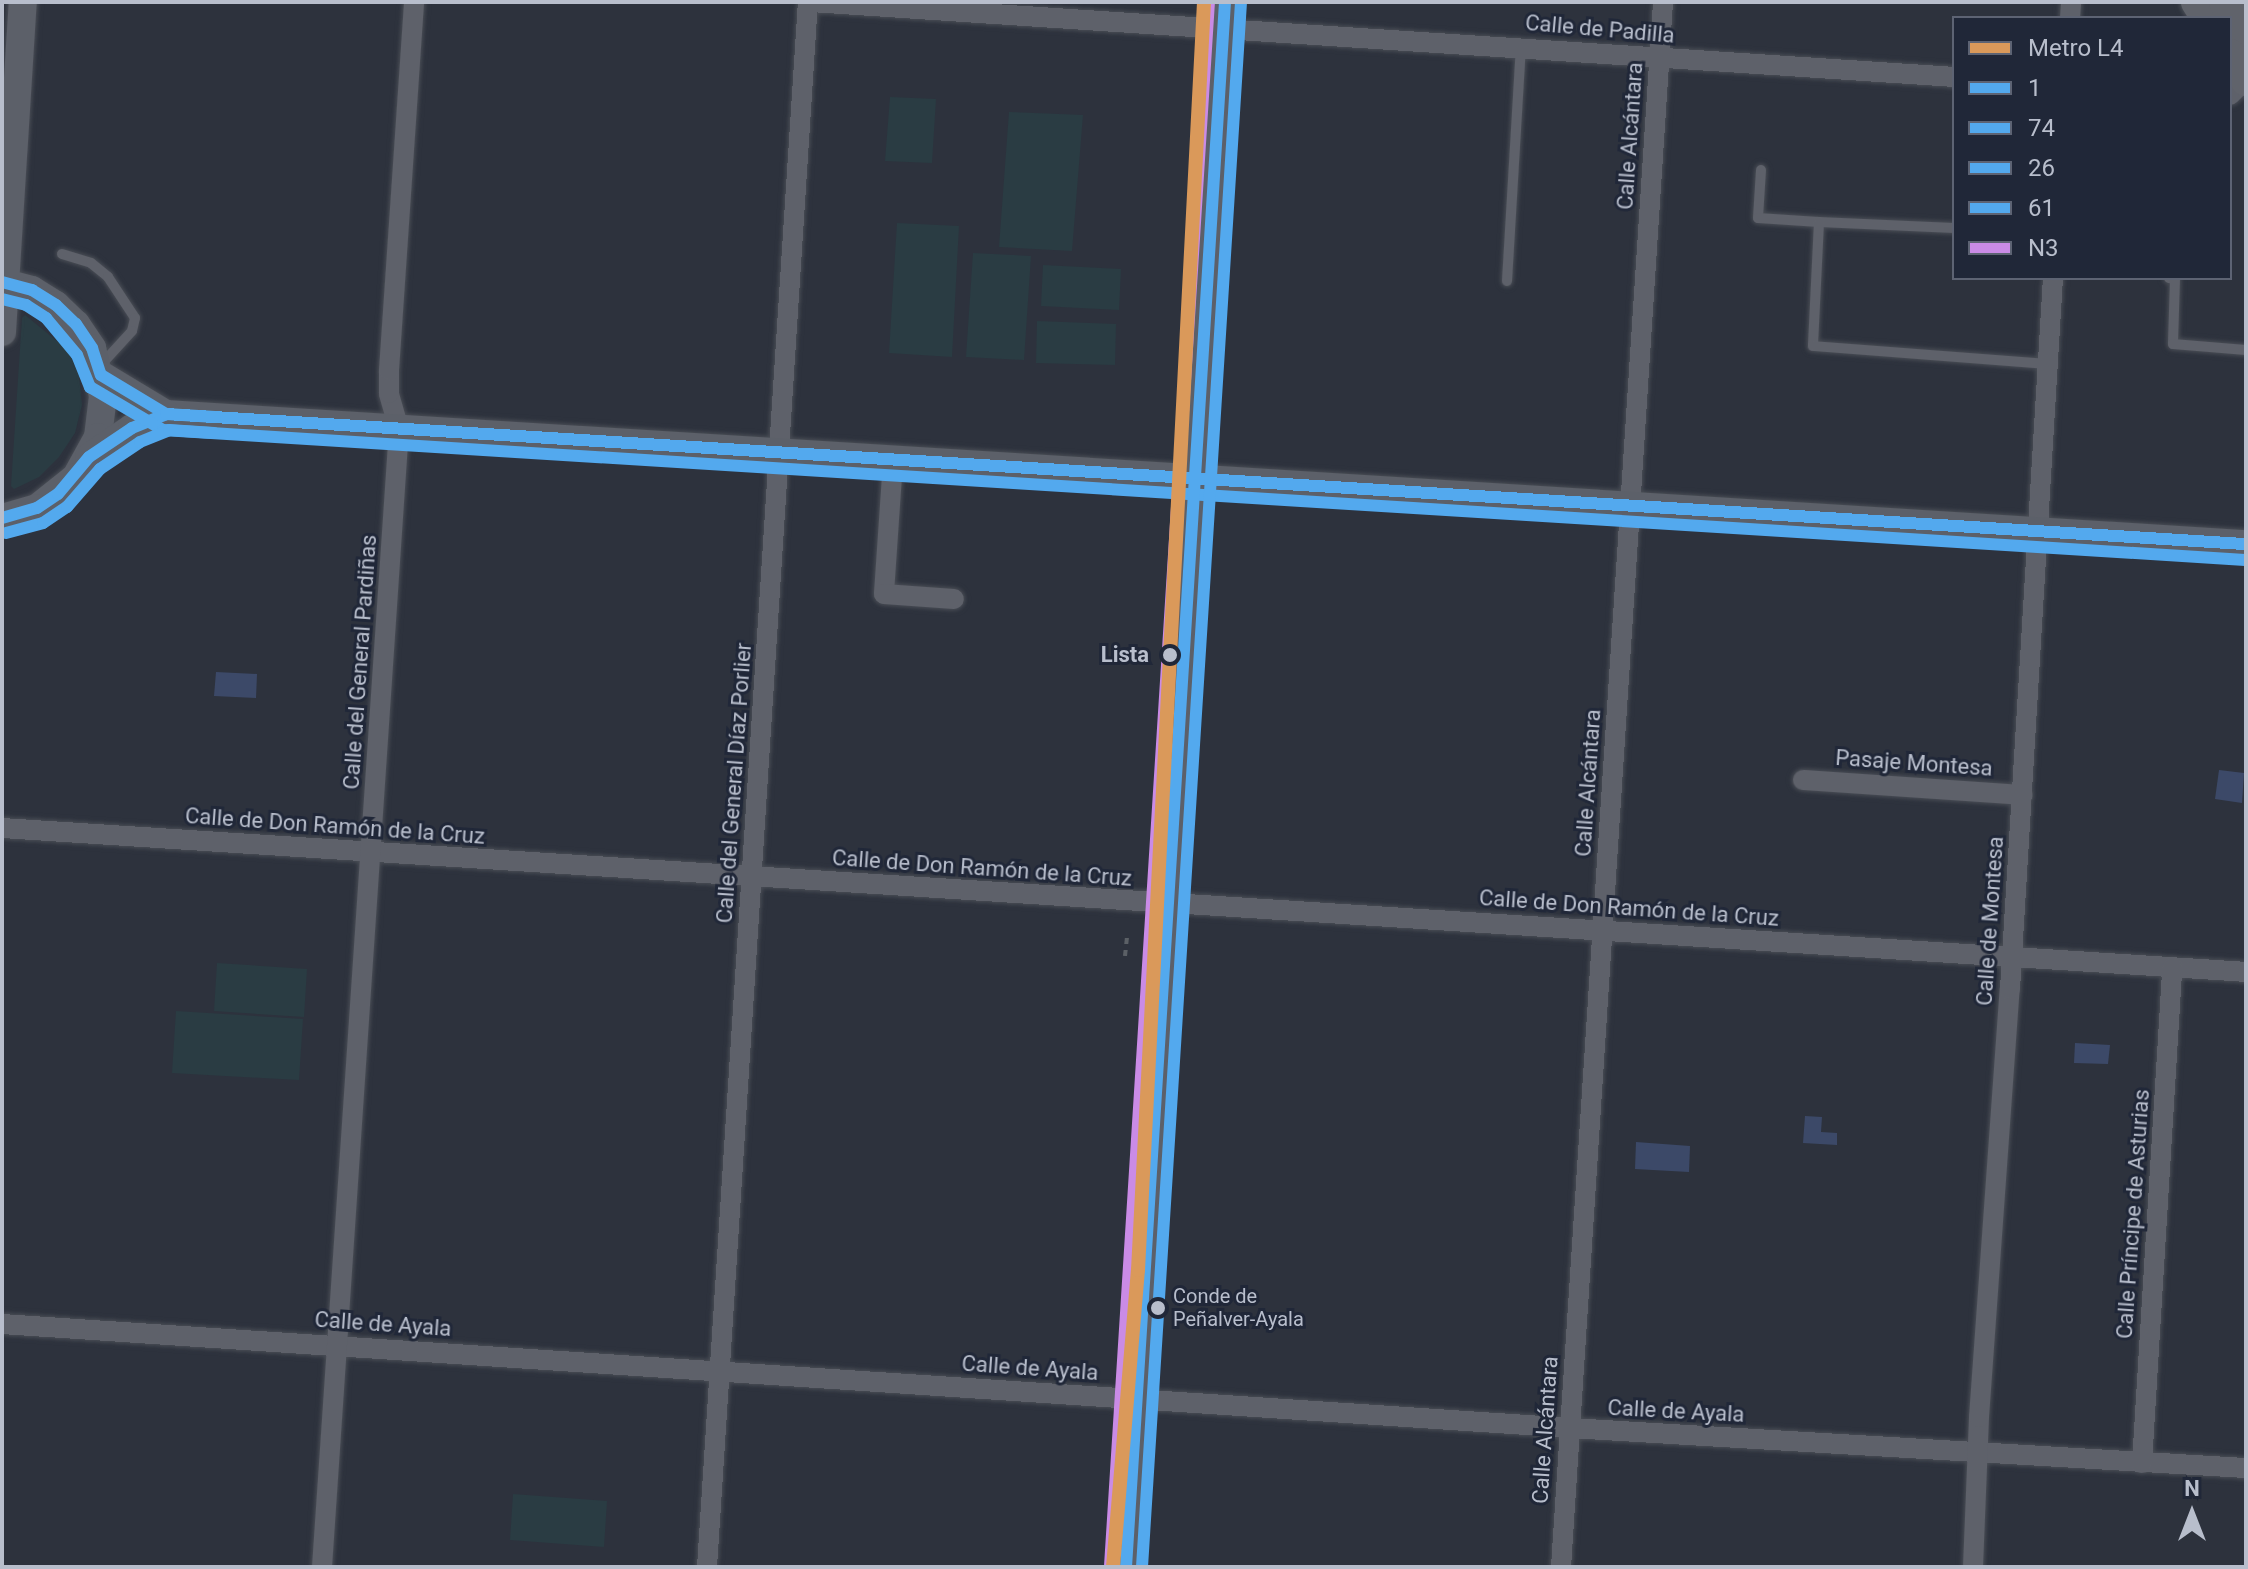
<!DOCTYPE html>
<html>
<head>
<meta charset="utf-8">
<style>
	body { margin:0 }
	#map { position:relative; width:2248px; height:1569px; overflow:hidden; background:#2d323d; font-family:Roboto,sans-serif }
	div>[style] { position:absolute }
	.green>* { inset:0; background:#2a3c43 }
	.water>* { inset:0; background:#3c4968 }
	.path>* { height:4px; margin-top:-2px; transform-origin:0; background:repeating-linear-gradient(90deg,#5b6066 0 6px,transparent 0 12px) }
	.roads { filter:drop-shadow(0 0 2px #494d55) drop-shadow(0 0 2px #494d55) }
	.lane>* { height:10px; margin:-5px; padding:0 5px; transform-origin:5px; border-radius:5px; background:#5e616a }
	.street>* { height:20px; margin:-10px; padding:0 10px; transform-origin:10px; border-radius:10px; background:#5e616a }
	.secondary>* { height:28px; margin:-14px; padding:0 14px; transform-origin:14px; border-radius:14px; background:#5c6069 }
	.primary>* { height:32px; margin:-16px; padding:0 16px; transform-origin:16px; border-radius:16px; background:#60636b }
	.bus-1>* { height:12px; margin:-6px; padding:0 6px; transform-origin:6px; border-radius:6px; background:#53a9ee }
	.bus-2>* { height:12px; margin:-6px; padding:0 6px; transform-origin:6px; border-radius:6px; background:#53a9ee }
	.bus-3>* { height:12px; margin:-6px; padding:0 6px; transform-origin:6px; border-radius:6px; background:#53a9ee }
	.bus-4>* { height:12px; margin:-6px; padding:0 6px; transform-origin:6px; border-radius:6px; background:#53a9ee }
	.bus-5>* { height:12px; margin:-6px; padding:0 6px; transform-origin:6px; border-radius:6px; background:#ca8be6 }
	.metro-1>* { height:14px; margin:-7px; padding:0 7px; transform-origin:7px; border-radius:7px; background:#da995a }
	.dots>* { width:22px; height:22px; translate:-50% -50%; box-sizing:border-box; border:4px solid #202738; border-radius:50% }
	span { translate:-50% -50%; white-space:nowrap; text-align:center; line-height:1.15; -webkit-text-stroke:6px #202738; paint-order:stroke }
	.bus-label { font-size:20px; color:#b8becc }
	.left { translate:0 -50%; text-align:left }
	.street-label { font-size:22px; color:#b8becc }
	.stop-label { font-size:22px; color:#b8becc; font-weight:700 }
	.right { translate:-100% -50%; text-align:right }
	.frame { position:absolute; inset:0; border:4px solid #b8becc; pointer-events:none }
	.legend { position:absolute; left:1952px; top:16px; width:280px; height:264px; box-sizing:border-box; background:#202738; border:2px solid #5d6373; margin:0; padding:10px 14px; list-style:none; font-size:24px; color:#b8becc }
	.legend li { display:flex; align-items:center; gap:16px; height:40px }
	.legend b { width:40px; border:2px solid #5d6373 }
	.north { position:absolute; left:2152px; top:1473px; width:80px; height:80px; -webkit-text-stroke:6px #202738; paint-order:stroke; rotate:0deg; font-size:22px; font-weight:700; line-height:32px; text-align:center; color:#b8becc }
	.north::after { content:''; display:block; margin:auto; width:28px; height:36px; background:#b8becc; clip-path:polygon(50% 0,100% 100%,50% 72%,0 100%) }
</style>
</head>
<body>
<div id="map">
	<div class="green">
		<div style="clip-path:polygon(890px 97px,936px 99px,932px 163px,885px 161px)"></div>
		<div style="clip-path:polygon(1009px 112px,1083px 115px,1072px 251px,999px 247px)"></div>
		<div style="clip-path:polygon(897px 223px,959px 226px,952px 357px,889px 353px)"></div>
		<div style="clip-path:polygon(973px 253px,1031px 256px,1024px 360px,966px 357px)"></div>
		<div style="clip-path:polygon(1043px 265px,1121px 269px,1119px 310px,1041px 306px)"></div>
		<div style="clip-path:polygon(25px 315px,68px 350px,79px 376px,82px 405px,75px 433px,59px 457px,39px 477px,14px 489px,11px 486px,22px 318px)"></div>
		<div style="clip-path:polygon(1037px 321px,1116px 324px,1115px 365px,1036px 363px)"></div>
		<div style="clip-path:polygon(217px 963px,307px 969px,304px 1017px,214px 1011px)"></div>
		<div style="clip-path:polygon(176px 1011px,303px 1019px,299px 1080px,172px 1073px)"></div>
		<div style="clip-path:polygon(513px 1494px,607px 1501px,604px 1547px,510px 1540px)"></div>
	</div>
	<div class="water">
		<div style="clip-path:polygon(216px 672px,257px 674px,256px 698px,214px 696px)"></div>
		<div style="clip-path:polygon(2219px 770px,2244px 773px,2242px 803px,2215px 799px)"></div>
		<div style="clip-path:polygon(2075px 1043px,2110px 1045px,2108px 1064px,2074px 1063px)"></div>
		<div style="clip-path:polygon(1805px 1116px,1822px 1117px,1821px 1132px,1837px 1133px,1837px 1145px,1803px 1143px)"></div>
		<div style="clip-path:polygon(1636px 1142px,1690px 1146px,1689px 1172px,1635px 1169px)"></div>
	</div>
	<div class="path">
		<div style="left:1125px;top:956px;width:20px;rotate:-84deg"></div>
	</div>
	<div class="roads">
		<div class="lane">
			<div style="left:1761px;top:170px;width:48px;rotate:93.6deg"></div>
			<div style="left:1758px;top:218px;width:61px;rotate:3.8deg"></div>
			<div style="left:1954px;top:228px;width:135px;rotate:-177.5deg"></div>
			<div style="left:1819px;top:222px;width:124px;rotate:92.8deg"></div>
			<div style="left:1813px;top:346px;width:237px;rotate:4.4deg"></div>
			<div style="left:62px;top:254px;width:30px;rotate:17deg"></div>
			<div style="left:91px;top:263px;width:22px;rotate:39deg"></div>
			<div style="left:108px;top:277px;width:49px;rotate:56.6deg"></div>
			<div style="left:135px;top:318px;width:13px;rotate:103deg"></div>
			<div style="left:132px;top:331px;width:47px;rotate:132.4deg"></div>
			<div style="left:2169px;top:278px;width:6px;rotate:9deg"></div>
			<div style="left:2175px;top:279px;width:65px;rotate:91.8deg"></div>
			<div style="left:2173px;top:344px;width:73px;rotate:4.7deg"></div>
			<div style="left:1507px;top:281px;width:233px;rotate:-86.6deg"></div>
		</div>
		<div class="street">
			<div style="left:811px;top:2px;width:1145px;rotate:3.75deg"></div>
			<div style="left:2070px;top:18px;width:16px;rotate:-86deg"></div>
			<div style="left:2230px;top:95px;width:23px;rotate:-45deg"></div>
			<div style="left:893px;top:461px;width:133px;rotate:93.9deg"></div>
			<div style="left:884px;top:594px;width:70px;rotate:4.1deg"></div>
			<div style="left:1803px;top:780px;width:220px;rotate:3.9deg"></div>
			<div style="left:2px;top:828px;width:2249px;rotate:3.67deg"></div>
			<div style="left:2px;top:1324px;width:1571px;rotate:3.79deg"></div>
			<div style="left:1570px;top:1428px;width:677px;rotate:3.39deg"></div>
			<div style="left:2142px;top:1463px;width:496px;rotate:-86.5deg"></div>
			<div style="left:322px;top:1567px;width:1141px;rotate:-86.13deg"></div>
			<div style="left:399px;top:429px;width:37px;rotate:-106deg"></div>
			<div style="left:389px;top:393px;width:23px;rotate:-90deg"></div>
			<div style="left:389px;top:370px;width:369px;rotate:-86.1deg"></div>
			<div style="left:707px;top:1567px;width:1568px;rotate:-86.31deg"></div>
			<div style="left:1561px;top:1567px;width:1568px;rotate:-86.27deg"></div>
			<div style="left:1973px;top:1567px;width:150px;rotate:-87.7deg"></div>
			<div style="left:1979px;top:1417px;width:429px;rotate:-85.9deg"></div>
			<div style="left:2010px;top:989px;width:712px;rotate:-86.54deg"></div>
		</div>
		<div class="secondary">
			<div style="left:2px;top:282px;width:31px;rotate:15deg"></div>
			<div style="left:32px;top:290px;width:28px;rotate:32deg"></div>
			<div style="left:56px;top:305px;width:28px;rotate:44deg"></div>
			<div style="left:76px;top:324px;width:29px;rotate:56deg"></div>
			<div style="left:92px;top:348px;width:49px;rotate:77.1deg"></div>
			<div style="left:103px;top:396px;width:41px;rotate:97deg"></div>
			<div style="left:98px;top:437px;width:46px;rotate:118.8deg"></div>
			<div style="left:76px;top:477px;width:50px;rotate:141.5deg"></div>
			<div style="left:37px;top:508px;width:36px;rotate:164deg"></div>
			<div style="left:2px;top:332px;width:331px;rotate:-86.4deg"></div>
			<div style="left:101px;top:375px;width:76px;rotate:31deg"></div>
			<div style="left:166px;top:414px;width:2084px;rotate:3.58deg"></div>
			<div style="left:89px;top:457px;width:52px;rotate:-34deg"></div>
			<div style="left:132px;top:428px;width:37px;rotate:-22deg"></div>
			<div style="left:1126px;top:1567px;width:1568px;rotate:-86.38deg"></div>
		</div>
		<div class="primary">
			<div style="left:2197px;top:2px;width:19px;rotate:58deg"></div>
			<div style="left:2225px;top:2px;width:39px;rotate:58deg"></div>
			<div style="left:2230px;top:55px;width:30px;rotate:57deg"></div>
		</div>
	</div>
	<div class="bus-1">
		<div style="left:2px;top:282px;width:31px;rotate:15deg"></div>
		<div style="left:32px;top:290px;width:28px;rotate:32deg"></div>
		<div style="left:56px;top:305px;width:28px;rotate:44deg"></div>
		<div style="left:76px;top:324px;width:29px;rotate:56deg"></div>
		<div style="left:92px;top:348px;width:28px;rotate:72deg"></div>
		<div style="left:101px;top:375px;width:76px;rotate:31deg"></div>
		<div style="left:166px;top:414px;width:2084px;rotate:3.58deg"></div>
		<div style="left:2px;top:518px;width:36px;rotate:-16deg"></div>
		<div style="left:37px;top:508px;width:25px;rotate:-34deg"></div>
		<div style="left:58px;top:494px;width:48px;rotate:-50deg"></div>
		<div style="left:89px;top:457px;width:52px;rotate:-34deg"></div>
		<div style="left:132px;top:428px;width:37px;rotate:-22deg"></div>
		<div style="left:166px;top:414px;width:49px;rotate:3.5deg"></div>
	</div>
	<div class="bus-2">
		<div style="left:2px;top:299px;width:25px;rotate:14deg"></div>
		<div style="left:26px;top:305px;width:24px;rotate:33deg"></div>
		<div style="left:46px;top:318px;width:48px;rotate:50deg"></div>
		<div style="left:77px;top:355px;width:35px;rotate:68deg"></div>
		<div style="left:90px;top:387px;width:85px;rotate:30.5deg"></div>
		<div style="left:163px;top:430px;width:2086px;rotate:3.57deg"></div>
		<div style="left:6px;top:533px;width:38px;rotate:-15deg"></div>
		<div style="left:43px;top:523px;width:29px;rotate:-34deg"></div>
		<div style="left:67px;top:507px;width:50px;rotate:-49deg"></div>
		<div style="left:100px;top:469px;width:48px;rotate:-34deg"></div>
		<div style="left:140px;top:442px;width:31px;rotate:-22deg"></div>
		<div style="left:169px;top:430px;width:45px;rotate:3.8deg"></div>
	</div>
	<div class="bus-3">
		<div style="left:1126px;top:1567px;width:1568px;rotate:-86.38deg"></div>
	</div>
	<div class="bus-4">
		<div style="left:1142px;top:1567px;width:1567px;rotate:-86.38deg"></div>
	</div>
	<div class="bus-5">
		<div style="left:1110px;top:1566px;width:1567px;rotate:-86.38deg"></div>
	</div>
	<div class="metro-1">
		<div style="left:1113px;top:1567px;width:298px;rotate:-85.2deg"></div>
		<div style="left:1138px;top:1270px;width:1270px;rotate:-87.02deg"></div>
	</div>
	<div class="dots">
		<div style="left:1170px;top:655px;background:#b8becc"></div>
		<div style="left:1158px;top:1308px;background:#b8becc"></div>
	</div>
	<div class="bus-label">
		<span class="left" style="left:1173px;top:1308px">Conde de<br>Peñalver-Ayala</span>
	</div>
	<div class="street-label">
		<span style="left:1600px;top:29px;rotate:5deg">Calle de Padilla</span>
		<span style="left:1630px;top:136px;rotate:-86deg">Calle Alcántara</span>
		<span style="left:360px;top:662px;rotate:-86deg">Calle del General Pardiñas</span>
		<span style="left:1914px;top:763px;rotate:4deg">Pasaje Montesa</span>
		<span style="left:734px;top:783px;rotate:-86deg">Calle del General Díaz Porlier</span>
		<span style="left:1588px;top:783px;rotate:-86deg">Calle Alcántara</span>
		<span style="left:335px;top:826px;rotate:4deg">Calle de Don Ramón de la Cruz</span>
		<span style="left:982px;top:868px;rotate:4deg">Calle de Don Ramón de la Cruz</span>
		<span style="left:1629px;top:908px;rotate:4deg">Calle de Don Ramón de la Cruz</span>
		<span style="left:1990px;top:921px;rotate:-86deg">Calle de Montesa</span>
		<span style="left:2133px;top:1214px;rotate:-86deg">Calle Príncipe de Asturias</span>
		<span style="left:383px;top:1324px;rotate:4deg">Calle de Ayala</span>
		<span style="left:1030px;top:1368px;rotate:4deg">Calle de Ayala</span>
		<span style="left:1676px;top:1411px;rotate:3deg">Calle de Ayala</span>
		<span style="left:1545px;top:1430px;rotate:-86deg">Calle Alcántara</span>
	</div>
	<div class="stop-label">
		<span class="right" style="left:1149px;top:655px">Lista</span>
	</div>
	<div class="frame"></div>
	<ul class="legend">
	<li><b style="height:10px;background:#da995a"></b>Metro L4</li>
	<li><b style="height:10px;background:#53a9ee"></b>1</li>
	<li><b style="height:10px;background:#53a9ee"></b>74</li>
	<li><b style="height:10px;background:#53a9ee"></b>26</li>
	<li><b style="height:10px;background:#53a9ee"></b>61</li>
	<li><b style="height:10px;background:#ca8be6"></b>N3</li>
	</ul>
	<div class="north">N</div>
</div>
</body>
</html>
